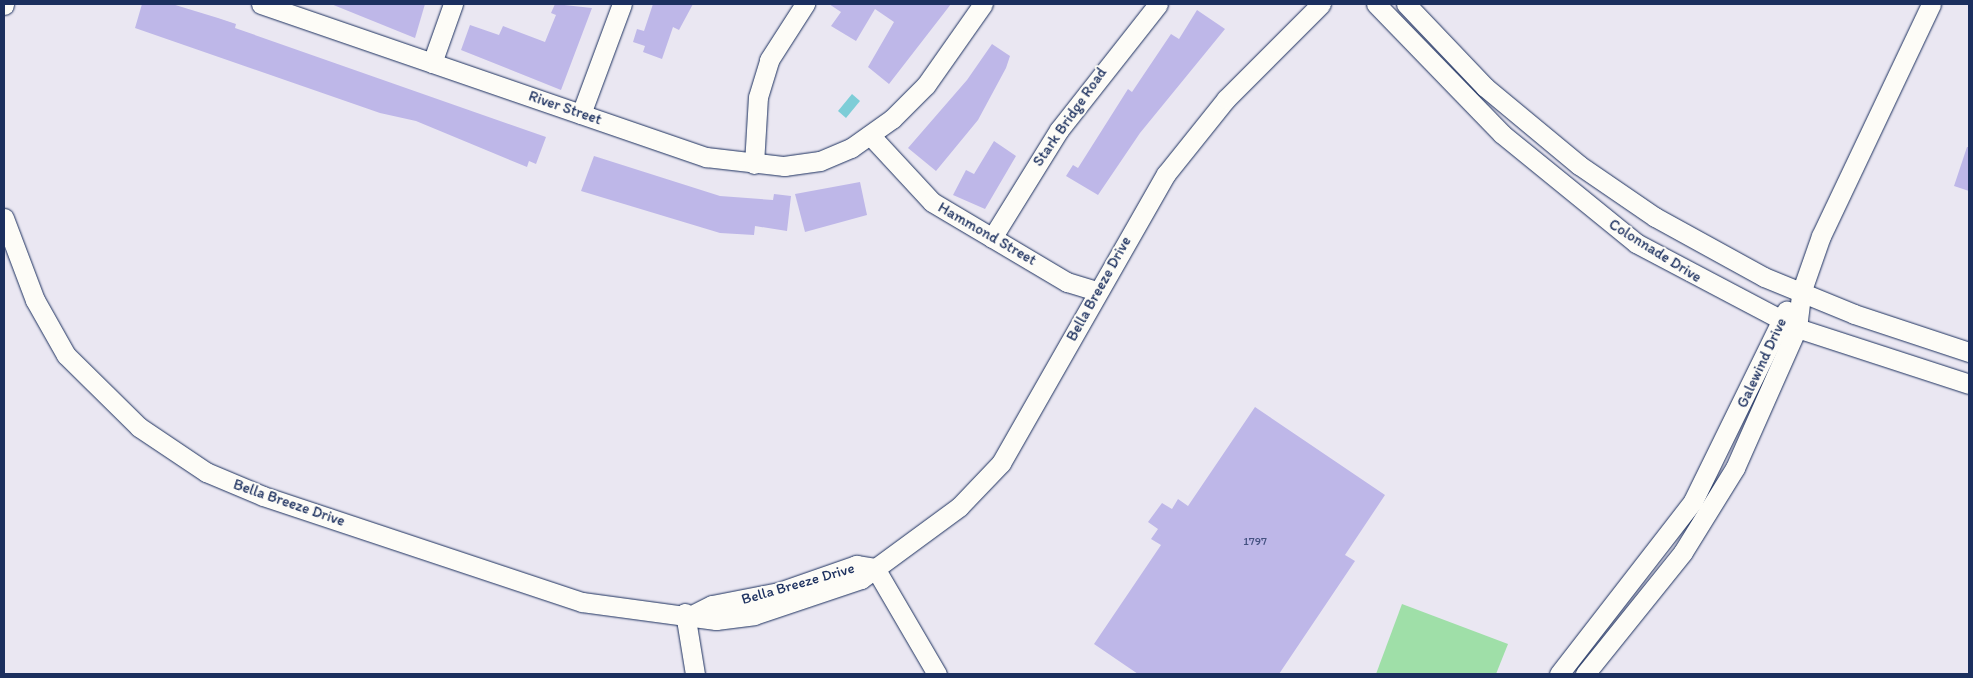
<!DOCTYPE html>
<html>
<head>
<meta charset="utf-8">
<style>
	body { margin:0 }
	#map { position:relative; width:1973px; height:678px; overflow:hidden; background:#eae7f2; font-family:Itim,sans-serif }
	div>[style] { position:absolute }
	.green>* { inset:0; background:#9fdfa8 }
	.water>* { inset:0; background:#7dcdd7 }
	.building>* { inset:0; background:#beb7e8 }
	.roads { filter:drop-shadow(0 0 1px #1b2f5e) drop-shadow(0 0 1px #1b2f5e) }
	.minor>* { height:19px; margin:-9.5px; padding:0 9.5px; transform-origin:9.5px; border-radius:9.5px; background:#fdfcf7 }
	span { translate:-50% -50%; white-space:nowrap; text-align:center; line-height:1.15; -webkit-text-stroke:4px #fdfcf7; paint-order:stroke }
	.number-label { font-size:12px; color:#445180 }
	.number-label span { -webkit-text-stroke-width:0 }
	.street-label { font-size:15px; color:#1b2f5e }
	.frame { position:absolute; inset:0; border:5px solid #1b2f5e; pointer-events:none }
</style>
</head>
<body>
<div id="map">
	<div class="green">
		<div style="clip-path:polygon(1402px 604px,1508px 644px,1496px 674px,1376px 674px)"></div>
	</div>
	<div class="water">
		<div style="clip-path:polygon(852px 94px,860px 101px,846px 118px,838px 111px)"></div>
	</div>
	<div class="building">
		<div style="clip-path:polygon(142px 4px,172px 4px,218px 18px,236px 24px,235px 28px,546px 137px,536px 164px,529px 161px,527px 167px,416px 121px,380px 113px,135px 28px)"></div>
		<div style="clip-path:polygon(331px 4px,425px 4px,415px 38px)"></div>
		<div style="clip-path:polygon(555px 4px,592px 8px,561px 90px,461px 50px,470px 25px,499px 35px,503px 26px,545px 42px,556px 15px,551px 13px)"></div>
		<div style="clip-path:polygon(653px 4px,693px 4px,679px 30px,673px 27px,662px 59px,643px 52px,645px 46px,633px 42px,637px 29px,644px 31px)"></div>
		<div style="clip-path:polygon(829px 4px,951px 4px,889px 84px,868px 67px,894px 22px,875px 9px,856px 41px,831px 26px,841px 12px)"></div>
		<div style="clip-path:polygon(1197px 10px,1225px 29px,1140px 133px,1098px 195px,1066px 176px,1073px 165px,1078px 168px,1128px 89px,1132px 92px,1171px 34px,1179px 39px)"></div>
		<div style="clip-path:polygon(992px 44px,1010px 56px,1006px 68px,978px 120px,936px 171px,908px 148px,967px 80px)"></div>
		<div style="clip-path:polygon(994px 141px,1016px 156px,985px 209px,953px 195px,966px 170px,974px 174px)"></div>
		<div style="clip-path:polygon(1967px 147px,1969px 147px,1969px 191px,1954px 186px)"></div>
		<div style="clip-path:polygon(594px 156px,720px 196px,773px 200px,774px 194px,791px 196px,787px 231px,755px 226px,754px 235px,720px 233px,581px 191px)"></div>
		<div style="clip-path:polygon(860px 182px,867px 215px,805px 232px,795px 194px)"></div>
		<div style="clip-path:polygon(1255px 407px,1385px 495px,1345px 555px,1355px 561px,1279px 674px,1138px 674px,1094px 644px,1161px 545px,1151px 539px,1158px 529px,1148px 522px,1162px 503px,1172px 509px,1178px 499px,1188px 506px)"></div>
	</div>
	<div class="roads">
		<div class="minor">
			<div style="left:261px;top:4px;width:471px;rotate:19deg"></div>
			<div style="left:706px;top:157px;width:79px;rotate:6.6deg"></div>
			<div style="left:784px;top:166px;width:36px;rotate:-8deg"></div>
			<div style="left:820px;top:161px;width:34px;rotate:-23deg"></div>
			<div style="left:851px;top:148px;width:50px;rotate:-35.3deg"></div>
			<div style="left:892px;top:119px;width:48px;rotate:-45deg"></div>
			<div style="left:926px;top:85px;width:99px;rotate:-54.9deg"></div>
			<div style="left:1376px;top:4px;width:181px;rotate:45.9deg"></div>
			<div style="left:1502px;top:134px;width:173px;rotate:39.1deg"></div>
			<div style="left:1636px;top:243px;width:182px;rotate:27.8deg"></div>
			<div style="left:1797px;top:328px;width:181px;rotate:18deg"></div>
			<div style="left:1406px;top:4px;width:115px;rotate:46.4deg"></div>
			<div style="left:1485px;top:87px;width:122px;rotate:39.7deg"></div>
			<div style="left:1579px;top:165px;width:92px;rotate:34.4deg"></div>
			<div style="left:1655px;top:217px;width:124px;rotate:28.8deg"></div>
			<div style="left:1764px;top:277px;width:97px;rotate:22.3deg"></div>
			<div style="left:1854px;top:314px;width:121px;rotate:18.3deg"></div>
			<div style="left:4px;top:5px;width:1px;rotate:-90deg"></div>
			<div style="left:432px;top:63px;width:63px;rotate:-70.4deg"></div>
			<div style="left:581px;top:114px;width:117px;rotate:-69.6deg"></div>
			<div style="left:870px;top:135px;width:91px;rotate:47.2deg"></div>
			<div style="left:932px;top:202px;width:157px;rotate:30.7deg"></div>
			<div style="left:1067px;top:282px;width:30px;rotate:17deg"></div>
			<div style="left:754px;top:164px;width:67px;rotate:-86.6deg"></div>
			<div style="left:758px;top:97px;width:39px;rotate:-73deg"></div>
			<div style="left:769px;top:60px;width:67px;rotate:-57.3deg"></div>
			<div style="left:4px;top:218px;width:88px;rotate:69.3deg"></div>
			<div style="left:35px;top:300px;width:63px;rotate:60.6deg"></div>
			<div style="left:66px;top:355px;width:103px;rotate:44.6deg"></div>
			<div style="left:139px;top:427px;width:81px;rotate:33.9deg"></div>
			<div style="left:206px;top:472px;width:62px;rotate:22.8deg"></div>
			<div style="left:263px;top:496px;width:336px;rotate:18.4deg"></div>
			<div style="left:582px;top:602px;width:135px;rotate:7.7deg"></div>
			<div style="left:716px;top:620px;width:38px;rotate:-7deg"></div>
			<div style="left:754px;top:615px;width:113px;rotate:-18.6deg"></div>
			<div style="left:861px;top:579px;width:122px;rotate:-36.3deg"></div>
			<div style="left:959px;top:507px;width:61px;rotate:-46.3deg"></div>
			<div style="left:1001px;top:463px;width:333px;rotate:-60.3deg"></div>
			<div style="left:1166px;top:174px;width:96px;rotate:-51.3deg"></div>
			<div style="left:1226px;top:99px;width:134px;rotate:-45deg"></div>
			<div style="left:992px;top:238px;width:127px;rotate:-58.2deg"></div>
			<div style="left:1059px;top:130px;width:160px;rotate:-51.8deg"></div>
			<div style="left:875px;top:568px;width:123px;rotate:59.7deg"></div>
			<div style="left:685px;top:613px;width:62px;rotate:80.7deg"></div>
			<div style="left:694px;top:614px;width:20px;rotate:-27deg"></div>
			<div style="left:712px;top:605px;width:68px;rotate:-11deg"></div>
			<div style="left:779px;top:592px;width:82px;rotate:-19.3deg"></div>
			<div style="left:856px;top:565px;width:19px;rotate:9deg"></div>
			<div style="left:1559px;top:674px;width:219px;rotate:-52.2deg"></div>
			<div style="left:1693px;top:501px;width:212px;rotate:-63.9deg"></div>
			<div style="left:1585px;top:674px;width:156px;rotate:-51.2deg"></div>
			<div style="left:1683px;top:552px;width:99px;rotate:-58.2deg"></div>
			<div style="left:1735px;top:468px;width:153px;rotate:-66.1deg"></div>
			<div style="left:1797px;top:328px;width:35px;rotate:-83deg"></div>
			<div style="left:1801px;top:293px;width:60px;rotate:-70.7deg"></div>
			<div style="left:1821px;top:236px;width:257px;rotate:-64.6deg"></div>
		</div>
	</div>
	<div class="number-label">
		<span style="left:1255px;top:542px">1797</span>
	</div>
	<div class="street-label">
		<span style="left:565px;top:108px;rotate:19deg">River Street</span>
		<span style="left:1070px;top:117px;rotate:-55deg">Stark Bridge Road</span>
		<span style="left:987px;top:234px;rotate:30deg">Hammond Street</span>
		<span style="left:1655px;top:251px;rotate:32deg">Colonnade Drive</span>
		<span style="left:1099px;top:289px;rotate:-61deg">Bella Breeze Drive</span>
		<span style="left:1762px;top:363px;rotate:-65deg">Galewind Drive</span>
		<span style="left:289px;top:503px;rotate:19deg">Bella Breeze Drive</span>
		<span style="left:798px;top:584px;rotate:-16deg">Bella Breeze Drive</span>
	</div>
	<div class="frame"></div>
</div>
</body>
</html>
